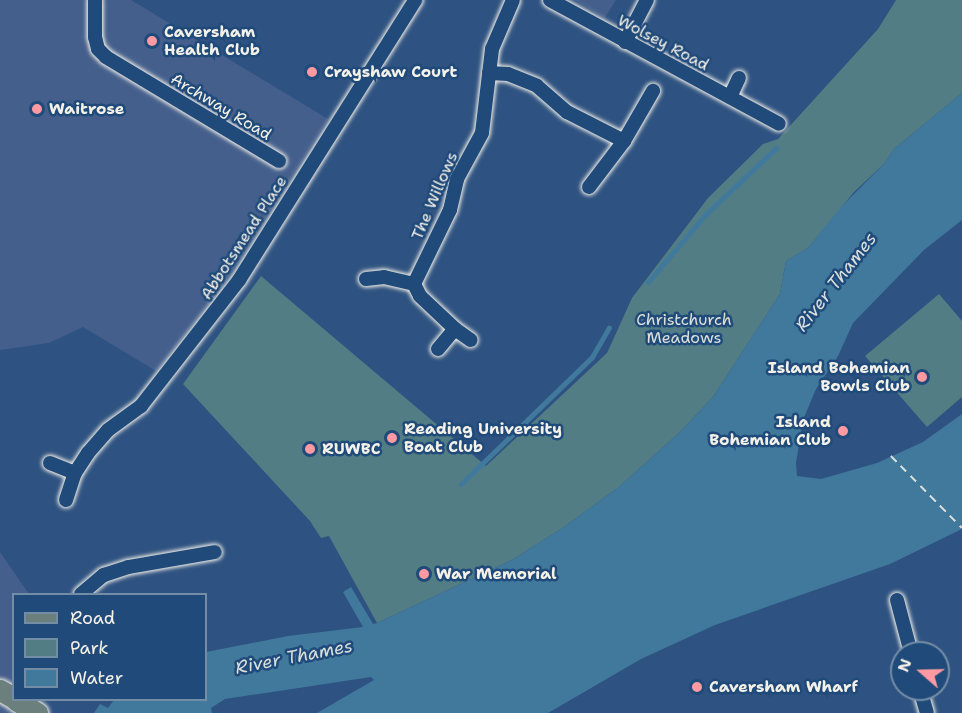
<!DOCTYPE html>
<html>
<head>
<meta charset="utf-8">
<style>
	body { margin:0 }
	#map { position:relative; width:962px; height:713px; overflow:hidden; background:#2e5281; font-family:"Shantell Sans",sans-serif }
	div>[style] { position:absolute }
	.built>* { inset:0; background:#445f8c }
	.green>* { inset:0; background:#527d85 }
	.water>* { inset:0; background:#41799c }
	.stream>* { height:5px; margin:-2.5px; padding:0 2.5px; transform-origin:2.5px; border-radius:2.5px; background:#41799c }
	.ferry>* { height:1.5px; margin-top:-0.75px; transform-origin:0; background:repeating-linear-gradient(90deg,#d9dfdd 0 8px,transparent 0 14px) }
	.roads { filter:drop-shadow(0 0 2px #f4f1e8) drop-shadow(0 0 2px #f4f1e8) }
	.minor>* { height:14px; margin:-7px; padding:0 7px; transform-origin:7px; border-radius:7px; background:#1f4a7a }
	.primary>* { height:21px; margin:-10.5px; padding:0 10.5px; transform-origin:10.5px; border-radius:10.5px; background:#6b7f7c }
	.dots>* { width:16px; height:16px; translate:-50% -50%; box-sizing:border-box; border:3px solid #1f4a7a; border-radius:50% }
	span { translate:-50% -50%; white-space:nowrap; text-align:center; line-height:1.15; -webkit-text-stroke:5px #1f4a7a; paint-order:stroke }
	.poi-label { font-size:16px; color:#f4f1e8; font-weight:700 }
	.left { translate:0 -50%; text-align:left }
	.right { translate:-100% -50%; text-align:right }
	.street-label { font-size:16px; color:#f4f1e8 }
	.park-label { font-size:16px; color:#dce0d9 }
	.water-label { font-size:18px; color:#d9dfdd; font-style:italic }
	.legend { position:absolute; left:12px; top:593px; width:195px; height:108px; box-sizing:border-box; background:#1f4a7a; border:2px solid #748da6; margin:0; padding:8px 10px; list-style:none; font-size:18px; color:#f4f1e8 }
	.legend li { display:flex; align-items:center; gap:12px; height:30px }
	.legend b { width:30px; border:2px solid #748da6 }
	.north { position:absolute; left:890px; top:641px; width:60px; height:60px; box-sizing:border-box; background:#1f4a7a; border:2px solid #748da6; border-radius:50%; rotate:290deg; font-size:16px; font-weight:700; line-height:24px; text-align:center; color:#f4f1e8 }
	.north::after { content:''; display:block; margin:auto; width:21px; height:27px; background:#ff9aa2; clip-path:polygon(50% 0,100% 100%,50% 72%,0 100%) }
</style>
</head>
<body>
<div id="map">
	<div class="built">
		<div style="clip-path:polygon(0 0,131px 0,328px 119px,225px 282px,156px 371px,83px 327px,49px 343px,0 350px)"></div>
		<div style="clip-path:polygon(575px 0,616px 0,605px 18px)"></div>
		<div style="clip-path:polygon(0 552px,29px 594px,14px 594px,14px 699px,8px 711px,11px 713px,0 713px)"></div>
	</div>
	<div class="green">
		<div style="clip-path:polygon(896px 0,962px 0,962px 93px,894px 149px,884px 164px,854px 192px,808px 248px,786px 261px,780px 294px,713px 397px,680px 432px,619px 487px,564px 527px,512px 560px,377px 623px,329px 536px,321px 538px,310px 521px,183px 384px,261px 276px,486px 466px,607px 353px,632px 298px,708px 198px,763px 144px,778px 139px,878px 29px)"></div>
		<div style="clip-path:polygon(939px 294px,962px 321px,962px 397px,927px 427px,865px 356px)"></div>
	</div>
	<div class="water">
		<div style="clip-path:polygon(962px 93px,962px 220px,924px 250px,853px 323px,838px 356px,816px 389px,803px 420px,796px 463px,797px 476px,821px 479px,877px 463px,923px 442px,962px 414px,962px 529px,890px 564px,715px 625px,641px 659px,548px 713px,317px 713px,374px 680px,371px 677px,225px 699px,211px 708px,212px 713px,94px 713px,100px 704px,108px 708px,114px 700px,206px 700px,206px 652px,288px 636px,363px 627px,343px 592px,351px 587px,373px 624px,377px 623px,512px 560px,564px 527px,619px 487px,680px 432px,713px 397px,780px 294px,786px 261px,808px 248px,840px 208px,884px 164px,894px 149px)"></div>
	</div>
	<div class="stream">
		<div style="left:648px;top:282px;width:88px;rotate:-49.6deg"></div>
		<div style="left:705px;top:215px;width:98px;rotate:-43.3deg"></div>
		<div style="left:461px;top:484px;width:182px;rotate:-44.1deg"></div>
		<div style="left:592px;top:357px;width:34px;rotate:-60deg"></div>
	</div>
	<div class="ferry">
		<div style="left:891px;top:456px;width:101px;rotate:45.4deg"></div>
	</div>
	<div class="roads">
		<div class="minor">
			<div style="left:95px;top:0;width:37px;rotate:90deg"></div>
			<div style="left:95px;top:37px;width:12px;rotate:76deg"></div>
			<div style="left:98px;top:49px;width:11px;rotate:45deg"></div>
			<div style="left:106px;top:57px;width:202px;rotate:31deg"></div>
			<div style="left:550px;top:0;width:260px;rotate:28.4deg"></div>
			<div style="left:625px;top:42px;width:47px;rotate:-62.4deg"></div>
			<div style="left:489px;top:73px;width:19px;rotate:3deg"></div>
			<div style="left:508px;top:74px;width:31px;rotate:22deg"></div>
			<div style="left:537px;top:86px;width:40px;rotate:41deg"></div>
			<div style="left:567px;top:112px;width:64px;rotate:27deg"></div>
			<div style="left:730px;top:97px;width:21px;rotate:-65deg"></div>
			<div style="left:589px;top:187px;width:58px;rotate:-52.7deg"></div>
			<div style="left:624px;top:141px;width:58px;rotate:-59.9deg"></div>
			<div style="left:366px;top:279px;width:18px;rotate:-6deg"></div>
			<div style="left:384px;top:277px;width:31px;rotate:13deg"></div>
			<div style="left:414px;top:284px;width:82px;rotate:-64.1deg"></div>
			<div style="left:450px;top:210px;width:32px;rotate:-77deg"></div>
			<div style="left:457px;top:179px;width:52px;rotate:-61.5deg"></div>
			<div style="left:482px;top:133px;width:85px;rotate:-83.2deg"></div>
			<div style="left:492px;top:49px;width:53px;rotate:-66.8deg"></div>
			<div style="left:414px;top:284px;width:13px;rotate:63deg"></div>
			<div style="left:420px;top:296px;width:48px;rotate:43.3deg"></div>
			<div style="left:438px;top:349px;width:26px;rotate:-50deg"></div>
			<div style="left:455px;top:329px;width:19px;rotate:35deg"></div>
			<div style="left:50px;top:463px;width:27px;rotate:22deg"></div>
			<div style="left:66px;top:500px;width:28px;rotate:-72deg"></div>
			<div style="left:75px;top:473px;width:24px;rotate:-57deg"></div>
			<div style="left:88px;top:453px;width:30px;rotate:-49deg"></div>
			<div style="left:108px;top:430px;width:41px;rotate:-36deg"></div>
			<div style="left:141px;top:406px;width:160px;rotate:-52.1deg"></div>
			<div style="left:239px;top:280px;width:331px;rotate:-57.8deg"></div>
			<div style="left:81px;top:594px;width:30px;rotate:-40deg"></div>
			<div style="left:104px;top:575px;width:26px;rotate:-18deg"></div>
			<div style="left:129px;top:567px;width:87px;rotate:-9.9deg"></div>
			<div style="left:897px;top:600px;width:55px;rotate:75.2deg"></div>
			<div style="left:920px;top:689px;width:25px;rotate:74deg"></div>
		</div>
		<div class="primary">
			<div style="left:0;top:690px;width:16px;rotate:30deg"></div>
			<div style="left:16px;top:700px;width:25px;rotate:32deg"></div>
		</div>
	</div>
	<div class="dots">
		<div style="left:152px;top:41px;background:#ff9aa2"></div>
		<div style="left:312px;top:72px;background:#ff9aa2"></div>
		<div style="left:37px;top:109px;background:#ff9aa2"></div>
		<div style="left:922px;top:377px;background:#ff9aa2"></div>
		<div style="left:843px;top:431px;background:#ff9aa2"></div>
		<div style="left:392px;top:438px;background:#ff9aa2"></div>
		<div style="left:310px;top:449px;background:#ff9aa2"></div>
		<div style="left:424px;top:574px;background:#ff9aa2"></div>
		<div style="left:697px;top:687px;background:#ff9aa2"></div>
	</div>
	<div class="poi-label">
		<span class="left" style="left:164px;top:41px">Caversham<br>Health Club</span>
		<span class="left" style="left:324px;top:72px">Crayshaw Court</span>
		<span class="left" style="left:49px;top:109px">Waitrose</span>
		<span class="right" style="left:910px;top:377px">Island Bohemian<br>Bowls Club</span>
		<span class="right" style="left:831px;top:431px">Island<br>Bohemian Club</span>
		<span class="left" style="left:404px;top:438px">Reading University<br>Boat Club</span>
		<span class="left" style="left:322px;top:449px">RUWBC</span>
		<span class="left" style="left:436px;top:574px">War Memorial</span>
		<span class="left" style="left:709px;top:687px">Caversham Wharf</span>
	</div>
	<div class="street-label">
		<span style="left:663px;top:43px;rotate:28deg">Wolsey Road</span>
		<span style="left:221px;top:107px;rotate:31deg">Archway Road</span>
		<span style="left:435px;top:196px;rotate:-67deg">The Willows</span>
		<span style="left:244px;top:238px;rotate:-57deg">Abbotsmead Place</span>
	</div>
	<div class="park-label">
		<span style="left:684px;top:329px">Christchurch<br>Meadows</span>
	</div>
	<div class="water-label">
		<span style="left:836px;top:282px;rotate:-52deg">River Thames</span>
		<span style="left:294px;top:657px;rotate:-11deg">River Thames</span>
	</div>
	<ul class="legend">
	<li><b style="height:8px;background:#6b7f7c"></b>Road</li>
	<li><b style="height:16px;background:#527d85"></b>Park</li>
	<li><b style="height:16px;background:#41799c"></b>Water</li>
	</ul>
	<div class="north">N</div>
</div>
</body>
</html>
